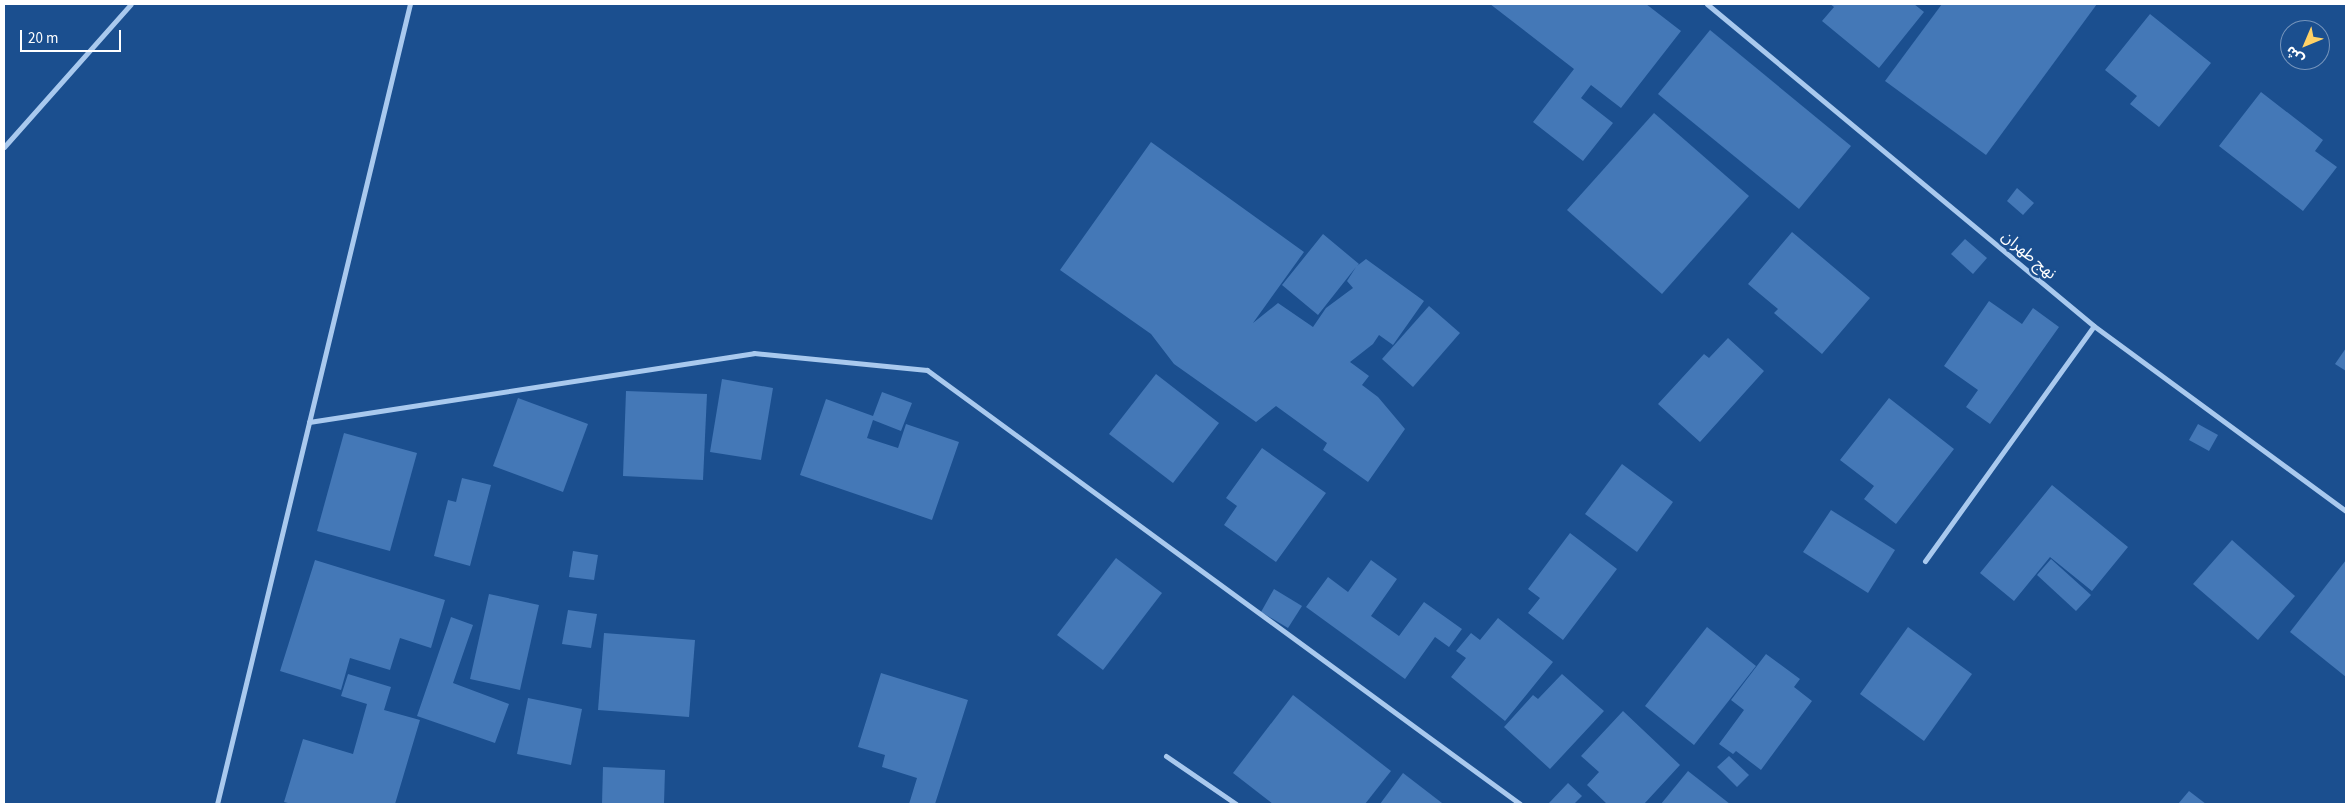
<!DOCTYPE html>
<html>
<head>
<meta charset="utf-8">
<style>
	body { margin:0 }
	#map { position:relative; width:2350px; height:808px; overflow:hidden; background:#1b4f8f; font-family:"Source Sans 3","Noto Sans Arabic",sans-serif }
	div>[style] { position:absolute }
	.building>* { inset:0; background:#4478b7 }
	.minor>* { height:5px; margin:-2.5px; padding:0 2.5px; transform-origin:2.5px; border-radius:2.5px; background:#a9c9ee }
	span { translate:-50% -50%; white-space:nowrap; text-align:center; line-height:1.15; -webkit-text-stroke:5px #1b4f8f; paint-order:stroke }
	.street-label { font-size:16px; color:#fff }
	.frame { position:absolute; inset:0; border:5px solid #fff; pointer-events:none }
	.north { position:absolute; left:2280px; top:20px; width:50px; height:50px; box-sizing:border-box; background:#1b4f8f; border:1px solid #7695bc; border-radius:50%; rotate:225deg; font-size:14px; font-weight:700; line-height:20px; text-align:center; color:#fff }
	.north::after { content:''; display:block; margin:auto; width:18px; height:22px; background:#ffd166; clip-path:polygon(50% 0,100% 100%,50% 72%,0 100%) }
	.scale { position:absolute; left:20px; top:30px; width:101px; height:22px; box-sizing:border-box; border:2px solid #fff; border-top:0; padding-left:6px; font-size:15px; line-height:18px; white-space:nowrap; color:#fff; -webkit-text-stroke:4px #1b4f8f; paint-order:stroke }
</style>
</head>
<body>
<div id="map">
	<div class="building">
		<div style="clip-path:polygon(1490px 4px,1646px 4px,1681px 31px,1621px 108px,1591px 85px,1581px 98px,1613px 123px,1583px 161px,1533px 122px,1574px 69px)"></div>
		<div style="clip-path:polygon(1830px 4px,1914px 4px,1924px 12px,1879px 68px,1822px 21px,1834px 7px)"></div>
		<div style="clip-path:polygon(1942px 4px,2097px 4px,1986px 155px,1885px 81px)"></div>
		<div style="clip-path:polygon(2150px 14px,2211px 63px,2159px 127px,2130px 104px,2137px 96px,2105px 70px)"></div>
		<div style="clip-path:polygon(1710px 30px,1851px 146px,1799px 209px,1658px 94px)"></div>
		<div style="clip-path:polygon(2261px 92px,2323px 140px,2315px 151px,2337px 167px,2303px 211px,2219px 146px)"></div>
		<div style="clip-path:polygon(1654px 113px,1749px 196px,1662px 294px,1567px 210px)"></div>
		<div style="clip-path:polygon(1151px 142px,1304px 252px,1253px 323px,1278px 303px,1313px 327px,1326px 308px,1353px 288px,1347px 281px,1356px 267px,1318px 315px,1282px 285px,1323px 234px,1359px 264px,1357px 266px,1366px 259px,1424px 301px,1393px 345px,1379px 335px,1373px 344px,1350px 362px,1369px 376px,1362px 385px,1378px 397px,1405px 429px,1368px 482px,1323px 450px,1327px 443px,1276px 406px,1256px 422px,1174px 364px,1151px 334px,1060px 270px)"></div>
		<div style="clip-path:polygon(2017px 188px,2034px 203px,2023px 215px,2007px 201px)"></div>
		<div style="clip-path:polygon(1792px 232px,1870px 298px,1822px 354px,1774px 313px,1778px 309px,1748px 284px)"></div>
		<div style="clip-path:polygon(1965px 239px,1987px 258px,1973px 274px,1951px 254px)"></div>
		<div style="clip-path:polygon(1989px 301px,2022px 324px,2033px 308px,2059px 327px,1990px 424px,1966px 407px,1978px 390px,1944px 366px)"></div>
		<div style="clip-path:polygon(1429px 306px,1460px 333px,1413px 387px,1382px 359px)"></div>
		<div style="clip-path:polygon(1728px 338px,1764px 371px,1700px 442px,1658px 404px,1704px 354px,1709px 358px)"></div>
		<div style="clip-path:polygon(2346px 348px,2346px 371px,2335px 364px)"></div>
		<div style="clip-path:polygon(1156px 374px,1219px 423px,1173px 483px,1109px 434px)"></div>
		<div style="clip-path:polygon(722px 379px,773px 388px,761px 460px,710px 452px)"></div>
		<div style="clip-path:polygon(626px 391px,707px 394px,703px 480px,623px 476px)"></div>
		<div style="clip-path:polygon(882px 392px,912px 403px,901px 431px,873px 420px,867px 438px,898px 448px,906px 424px,959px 442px,932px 520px,800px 475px,826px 399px,873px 416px)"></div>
		<div style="clip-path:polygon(518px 398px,588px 424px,563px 492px,493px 466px)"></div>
		<div style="clip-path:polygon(1889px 398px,1954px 449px,1896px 524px,1864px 499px,1874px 486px,1840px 460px)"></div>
		<div style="clip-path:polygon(2198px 424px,2218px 435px,2209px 451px,2189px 440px)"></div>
		<div style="clip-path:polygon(344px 433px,417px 453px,390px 551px,317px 531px)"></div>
		<div style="clip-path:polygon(1262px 448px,1326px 493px,1276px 562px,1224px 525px,1237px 506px,1226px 498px)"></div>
		<div style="clip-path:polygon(1622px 464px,1673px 502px,1637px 552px,1585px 514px)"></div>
		<div style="clip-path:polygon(462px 478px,491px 485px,470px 566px,434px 556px,448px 500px,456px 502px)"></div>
		<div style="clip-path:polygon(2052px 485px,2128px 547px,2092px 591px,2050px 557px,2014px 601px,1980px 573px)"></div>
		<div style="clip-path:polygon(1831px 510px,1895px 550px,1868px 593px,1803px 552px)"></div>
		<div style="clip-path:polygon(1570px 533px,1617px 569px,1563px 640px,1528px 613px,1540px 598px,1528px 589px)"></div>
		<div style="clip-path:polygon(2232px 540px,2295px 596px,2258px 640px,2193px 584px)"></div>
		<div style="clip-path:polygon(573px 551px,598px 555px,594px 580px,569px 577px)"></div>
		<div style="clip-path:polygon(1116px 558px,1162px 593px,1103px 670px,1057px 635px)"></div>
		<div style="clip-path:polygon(2051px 559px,2091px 595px,2076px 611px,2037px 575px)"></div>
		<div style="clip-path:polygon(315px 560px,445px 600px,431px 648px,400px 638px,390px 670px,350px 658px,341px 690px,280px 671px)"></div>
		<div style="clip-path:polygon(1371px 560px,1397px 579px,1371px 616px,1399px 636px,1424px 602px,1462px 629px,1449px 647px,1435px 637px,1405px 679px,1306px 607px,1328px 577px,1348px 592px)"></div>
		<div style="clip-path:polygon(2346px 560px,2346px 677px,2290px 632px)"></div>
		<div style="clip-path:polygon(1274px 589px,1302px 606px,1288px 628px,1261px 612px)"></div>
		<div style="clip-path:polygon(489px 594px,539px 605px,520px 690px,470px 679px)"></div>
		<div style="clip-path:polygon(568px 610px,597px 614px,591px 648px,562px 644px)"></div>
		<div style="clip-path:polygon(451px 617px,473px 625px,453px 683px,509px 704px,495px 743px,417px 716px)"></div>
		<div style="clip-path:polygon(1498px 618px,1553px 662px,1505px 721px,1451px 677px,1466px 658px,1456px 651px,1471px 633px,1480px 640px)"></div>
		<div style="clip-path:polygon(1707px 627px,1756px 666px,1694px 745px,1645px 706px)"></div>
		<div style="clip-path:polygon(1908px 627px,1972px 674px,1924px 741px,1860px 694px)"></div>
		<div style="clip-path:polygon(604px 633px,695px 640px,689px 717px,598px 710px)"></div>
		<div style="clip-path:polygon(1766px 654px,1800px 679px,1794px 687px,1812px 701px,1761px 770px,1736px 751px,1733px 754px,1719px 744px,1744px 710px,1731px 700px)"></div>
		<div style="clip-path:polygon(881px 673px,968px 700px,935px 804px,909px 804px,917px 778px,882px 767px,885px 755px,858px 747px)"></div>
		<div style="clip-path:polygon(348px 674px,391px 687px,384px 710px,420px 720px,395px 804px,292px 804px,284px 802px,303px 739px,353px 754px,367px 704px,341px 696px)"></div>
		<div style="clip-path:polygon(1562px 674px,1604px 711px,1550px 769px,1504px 727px,1533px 695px,1538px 699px)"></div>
		<div style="clip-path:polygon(1293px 695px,1391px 771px,1365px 804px,1273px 804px,1233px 773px)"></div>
		<div style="clip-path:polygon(528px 698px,582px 709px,571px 765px,517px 754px)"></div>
		<div style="clip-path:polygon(1623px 711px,1680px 765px,1644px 804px,1607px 804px,1587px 785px,1599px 772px,1581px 756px)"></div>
		<div style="clip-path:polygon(1729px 756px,1749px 775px,1737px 787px,1717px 767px)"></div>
		<div style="clip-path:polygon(603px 767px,665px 770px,664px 804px,602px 804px)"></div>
		<div style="clip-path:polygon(1688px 771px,1730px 804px,1661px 804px)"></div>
		<div style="clip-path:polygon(1403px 773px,1442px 803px,1441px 804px,1380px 804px)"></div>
		<div style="clip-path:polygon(1568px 783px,1582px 796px,1574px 804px,1550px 804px,1549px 803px)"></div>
		<div style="clip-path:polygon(2189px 791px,2206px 804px,2178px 804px)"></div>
	</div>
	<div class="minor">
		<div style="left:1707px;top:4px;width:503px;rotate:39.76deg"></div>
		<div style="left:2094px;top:326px;width:313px;rotate:36.3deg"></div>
		<div style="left:4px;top:147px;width:191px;rotate:-48.4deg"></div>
		<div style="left:309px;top:422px;width:450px;rotate:-8.8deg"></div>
		<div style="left:754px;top:353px;width:174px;rotate:5.6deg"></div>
		<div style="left:927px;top:370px;width:735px;rotate:36.2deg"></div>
		<div style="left:1925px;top:561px;width:289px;rotate:-54.3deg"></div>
		<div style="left:1166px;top:756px;width:85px;rotate:34.4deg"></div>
		<div style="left:217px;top:804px;width:823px;rotate:-76.44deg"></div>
	</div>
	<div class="street-label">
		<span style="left:2029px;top:255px;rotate:40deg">نهج طهران</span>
	</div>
	<div class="frame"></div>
	<div class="north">ش</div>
	<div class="scale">20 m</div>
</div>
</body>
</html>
